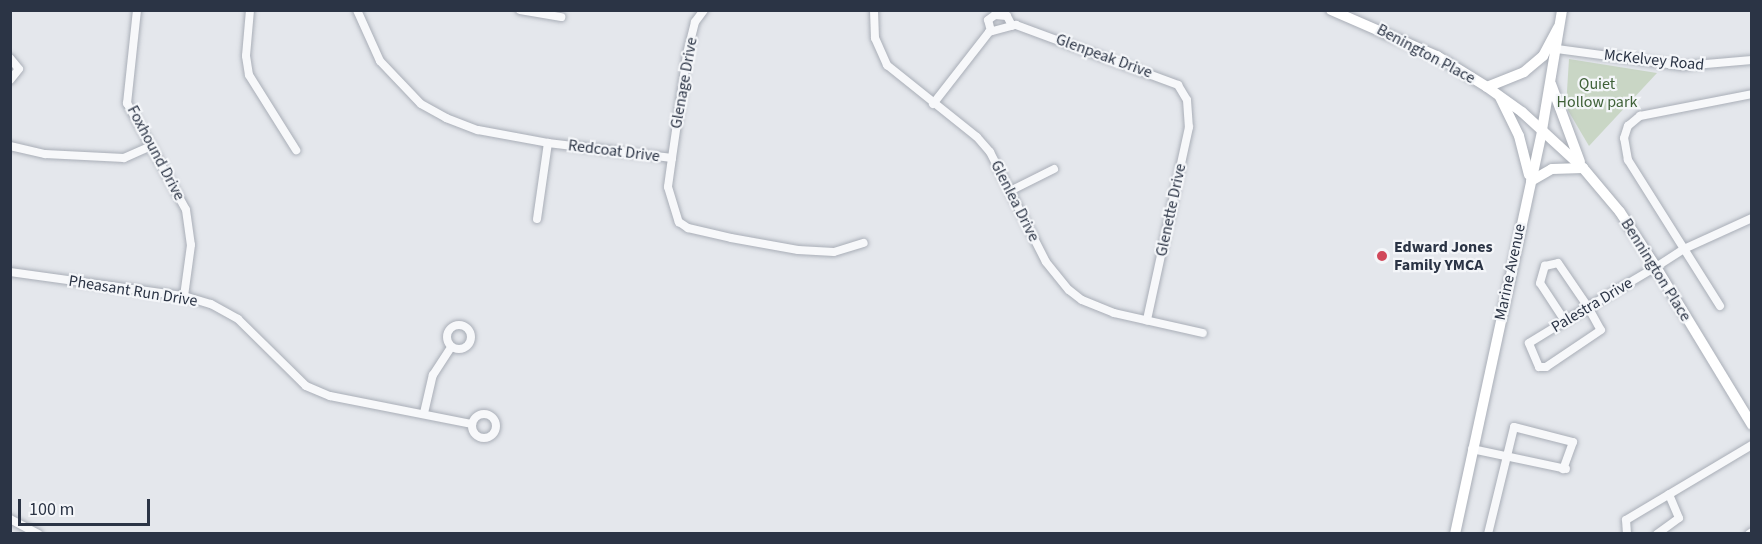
<!DOCTYPE html>
<html>
<head>
<meta charset="utf-8">
<style>
	body { margin:0 }
	#map { position:relative; width:1762px; height:544px; overflow:hidden; background:#e4e7ec; font-family:"Source Sans 3",sans-serif }
	div>[style] { position:absolute }
	.green>* { inset:0; background:#c9d6c5 }
	.roads { filter:drop-shadow(0 0 2px #a9aeb7) drop-shadow(0 0 2px #a9aeb7) }
	.street>* { height:8px; margin:-4px; padding:0 4px; transform-origin:4px; border-radius:4px; background:#f7f8fa }
	.street>.ring { margin:-4px; padding:0; box-sizing:content-box; background:none; border:8px solid #f7f8fa; border-radius:50% }
	.secondary>* { height:10px; margin:-5px; padding:0 5px; transform-origin:5px; border-radius:5px; background:#fff }
	.dots>* { width:16px; height:16px; translate:-50% -50%; box-sizing:border-box; border:3px solid #f4f6f9; border-radius:50% }
	span { translate:-50% -50%; white-space:nowrap; text-align:center; line-height:1.15; -webkit-text-stroke:4.5px #f4f6f9; paint-order:stroke }
	.street-label { font-size:16px; color:#2b3445 }
	.park-label { font-size:16px; color:#3f6138 }
	.poi-label { font-size:16px; color:#2b3445; font-weight:700 }
	.left { translate:0 -50%; text-align:left }
	.frame { position:absolute; inset:0; border:12px solid #2b3445; pointer-events:none }
	.scale { position:absolute; left:18px; top:499px; width:132px; height:27px; box-sizing:border-box; border:3px solid #2b3445; border-top:0; padding-left:8px; font-size:18px; line-height:21px; white-space:nowrap; color:#2b3445; -webkit-text-stroke:4px #f4f6f9; paint-order:stroke }
</style>
</head>
<body>
<div id="map">
	<div class="green">
		<div style="clip-path:polygon(1569px 59px,1657px 73px,1589px 146px,1566px 107px)"></div>
	</div>
	<div class="roads">
		<div class="street">
			<div style="left:137px;top:10px;width:94px;rotate:96.1deg"></div>
			<div style="left:127px;top:103px;width:122px;rotate:61.1deg"></div>
			<div style="left:186px;top:210px;width:35px;rotate:82deg"></div>
			<div style="left:191px;top:245px;width:51px;rotate:97.8deg"></div>
			<div style="left:250px;top:10px;width:46px;rotate:95deg"></div>
			<div style="left:246px;top:56px;width:19px;rotate:81deg"></div>
			<div style="left:249px;top:75px;width:89px;rotate:57.9deg"></div>
			<div style="left:357px;top:10px;width:56px;rotate:65.7deg"></div>
			<div style="left:380px;top:61px;width:59px;rotate:46.4deg"></div>
			<div style="left:421px;top:104px;width:29px;rotate:29deg"></div>
			<div style="left:446px;top:118px;width:34px;rotate:21deg"></div>
			<div style="left:478px;top:130px;width:71px;rotate:10.5deg"></div>
			<div style="left:548px;top:143px;width:125px;rotate:6.9deg"></div>
			<div style="left:520px;top:10px;width:42px;rotate:9.7deg"></div>
			<div style="left:704px;top:10px;width:15px;rotate:127deg"></div>
			<div style="left:695px;top:22px;width:34px;rotate:104deg"></div>
			<div style="left:687px;top:55px;width:104px;rotate:98.3deg"></div>
			<div style="left:672px;top:158px;width:29px;rotate:98deg"></div>
			<div style="left:668px;top:187px;width:37px;rotate:73deg"></div>
			<div style="left:679px;top:222px;width:11px;rotate:34deg"></div>
			<div style="left:688px;top:228px;width:44px;rotate:13.1deg"></div>
			<div style="left:731px;top:238px;width:68px;rotate:10.2deg"></div>
			<div style="left:798px;top:250px;width:36px;rotate:3deg"></div>
			<div style="left:834px;top:252px;width:31px;rotate:-17deg"></div>
			<div style="left:874px;top:10px;width:28px;rotate:88deg"></div>
			<div style="left:875px;top:38px;width:30px;rotate:66deg"></div>
			<div style="left:887px;top:65px;width:115px;rotate:38.7deg"></div>
			<div style="left:977px;top:137px;width:20px;rotate:49deg"></div>
			<div style="left:990px;top:152px;width:123px;rotate:63deg"></div>
			<div style="left:1046px;top:262px;width:36px;rotate:51deg"></div>
			<div style="left:1069px;top:290px;width:16px;rotate:38deg"></div>
			<div style="left:1082px;top:300px;width:35px;rotate:22deg"></div>
			<div style="left:1114px;top:313px;width:91px;rotate:12.7deg"></div>
			<div style="left:991px;top:31px;width:11px;rotate:-105deg"></div>
			<div style="left:988px;top:20px;width:9px;rotate:-36deg"></div>
			<div style="left:995px;top:15px;width:12px;rotate:5deg"></div>
			<div style="left:1007px;top:16px;width:11px;rotate:63deg"></div>
			<div style="left:1557px;top:49px;width:127px;rotate:7.7deg"></div>
			<div style="left:1683px;top:66px;width:69px;rotate:-5deg"></div>
			<div style="left:10px;top:58px;width:14px;rotate:51deg"></div>
			<div style="left:19px;top:69px;width:14px;rotate:129deg"></div>
			<div style="left:933px;top:104px;width:91px;rotate:-52.1deg"></div>
			<div style="left:989px;top:32px;width:28px;rotate:-15deg"></div>
			<div style="left:1016px;top:25px;width:173px;rotate:20.3deg"></div>
			<div style="left:1178px;top:85px;width:17px;rotate:59deg"></div>
			<div style="left:1187px;top:100px;width:27px;rotate:86deg"></div>
			<div style="left:1189px;top:127px;width:198px;rotate:102.3deg"></div>
			<div style="left:10px;top:146px;width:36px;rotate:13deg"></div>
			<div style="left:45px;top:154px;width:79px;rotate:2.9deg"></div>
			<div style="left:124px;top:158px;width:30px;rotate:-24deg"></div>
			<div style="left:1012px;top:190px;width:47px;rotate:-26.6deg"></div>
			<div style="left:537px;top:219px;width:77px;rotate:-81.8deg"></div>
			<div style="left:10px;top:272px;width:176px;rotate:7.9deg"></div>
			<div style="left:184px;top:296px;width:28px;rotate:17deg"></div>
			<div style="left:211px;top:304px;width:31px;rotate:29deg"></div>
			<div style="left:238px;top:319px;width:95px;rotate:44.6deg"></div>
			<div style="left:306px;top:386px;width:26px;rotate:23deg"></div>
			<div style="left:330px;top:396px;width:145px;rotate:11.2deg"></div>
			<div style="left:1720px;top:306px;width:173px;rotate:-122.2deg"></div>
			<div style="left:1628px;top:160px;width:22px;rotate:-100deg"></div>
			<div style="left:1624px;top:138px;width:13px;rotate:-72deg"></div>
			<div style="left:1628px;top:126px;width:16px;rotate:-40deg"></div>
			<div style="left:1640px;top:116px;width:114px;rotate:-11.1deg"></div>
			<div style="left:1565px;top:321px;width:45px;rotate:-123.3deg"></div>
			<div style="left:1540px;top:283px;width:18px;rotate:-74deg"></div>
			<div style="left:1545px;top:266px;width:13px;rotate:-13deg"></div>
			<div style="left:1558px;top:263px;width:53px;rotate:55.7deg"></div>
			<div style="left:1588px;top:307px;width:26px;rotate:61deg"></div>
			<div style="left:1601px;top:330px;width:66px;rotate:146.1deg"></div>
			<div style="left:1546px;top:367px;width:7px;rotate:180deg"></div>
			<div style="left:1539px;top:367px;width:26px;rotate:-113deg"></div>
			<div style="left:1529px;top:343px;width:42px;rotate:-31.4deg"></div>
			<div style="left:1565px;top:321px;width:27px;rotate:-31deg"></div>
			<div style="left:1588px;top:307px;width:79px;rotate:-30.5deg"></div>
			<div style="left:1656px;top:267px;width:33px;rotate:-33deg"></div>
			<div style="left:1684px;top:249px;width:75px;rotate:-24.5deg"></div>
			<div class="ring" style="left:447px;top:325px;width:16px;height:16px"></div>
			<div style="left:424px;top:413px;width:39px;rotate:-77deg"></div>
			<div style="left:433px;top:375px;width:33px;rotate:-57deg"></div>
			<div class="ring" style="left:472px;top:414px;width:16px;height:16px"></div>
			<div style="left:1472px;top:449px;width:96px;rotate:12deg"></div>
			<div style="left:10px;top:519px;width:32px;rotate:28deg"></div>
			<div style="left:1488px;top:534px;width:110px;rotate:-76.3deg"></div>
			<div style="left:1514px;top:427px;width:61px;rotate:14.3deg"></div>
			<div style="left:1573px;top:442px;width:29px;rotate:110deg"></div>
			<div style="left:1627px;top:534px;width:14px;rotate:-94deg"></div>
			<div style="left:1626px;top:520px;width:147px;rotate:-30.8deg"></div>
			<div style="left:1657px;top:534px;width:27px;rotate:-36deg"></div>
			<div style="left:1679px;top:518px;width:26px;rotate:-113deg"></div>
			<div style="left:1749px;top:534px;width:4px;rotate:-34deg"></div>
		</div>
		<div class="secondary">
			<div style="left:1331px;top:10px;width:116px;rotate:23.5deg"></div>
			<div style="left:1437px;top:56px;width:59px;rotate:31.8deg"></div>
			<div style="left:1487px;top:87px;width:43px;rotate:35.5deg"></div>
			<div style="left:1522px;top:112px;width:83px;rotate:42.6deg"></div>
			<div style="left:1583px;top:168px;width:57px;rotate:49.9deg"></div>
			<div style="left:1620px;top:212px;width:66px;rotate:56.8deg"></div>
			<div style="left:1656px;top:267px;width:185px;rotate:58.7deg"></div>
			<div style="left:1551px;top:84px;width:83px;rotate:69.6deg"></div>
			<div style="left:1487px;top:87px;width:40px;rotate:-22deg"></div>
			<div style="left:1524px;top:72px;width:25px;rotate:-40deg"></div>
			<div style="left:1543px;top:56px;width:32px;rotate:-62deg"></div>
			<div style="left:1500px;top:97px;width:43px;rotate:64deg"></div>
			<div style="left:1519px;top:136px;width:40px;rotate:75.6deg"></div>
			<div style="left:1531px;top:181px;width:24px;rotate:-30deg"></div>
			<div style="left:1552px;top:169px;width:31px;rotate:-2deg"></div>
			<div style="left:1455px;top:534px;width:413px;rotate:-77.8deg"></div>
			<div style="left:1542px;top:130px;width:122px;rotate:-80.5deg"></div>
		</div>
	</div>
	<div class="dots">
		<div style="left:1382px;top:256px;background:#d1495b"></div>
	</div>
	<div class="street-label">
		<span style="left:1426px;top:54px;rotate:28deg">Benington Place</span>
		<span style="left:1104px;top:56px;rotate:20deg">Glenpeak Drive</span>
		<span style="left:1654px;top:60px;rotate:6deg">McKelvey Road</span>
		<span style="left:684px;top:83px;rotate:-80deg">Glenage Drive</span>
		<span style="left:614px;top:151px;rotate:7deg">Redcoat Drive</span>
		<span style="left:156px;top:153px;rotate:62deg">Foxhound Drive</span>
		<span style="left:1015px;top:201px;rotate:63deg">Glenlea Drive</span>
		<span style="left:1171px;top:210px;rotate:-78deg">Glenette Drive</span>
		<span style="left:1656px;top:270px;rotate:58deg">Bennington Place</span>
		<span style="left:1510px;top:272px;rotate:-78deg">Marine Avenue</span>
		<span style="left:133px;top:291px;rotate:9deg">Pheasant Run Drive</span>
		<span style="left:1592px;top:305px;rotate:-31deg">Palestra Drive</span>
	</div>
	<div class="park-label">
		<span style="left:1597px;top:93px">Quiet<br>Hollow park</span>
	</div>
	<div class="poi-label">
		<span class="left" style="left:1394px;top:256px">Edward Jones<br>Family YMCA</span>
	</div>
	<div class="frame"></div>
	<div class="scale">100 m</div>
</div>
</body>
</html>
